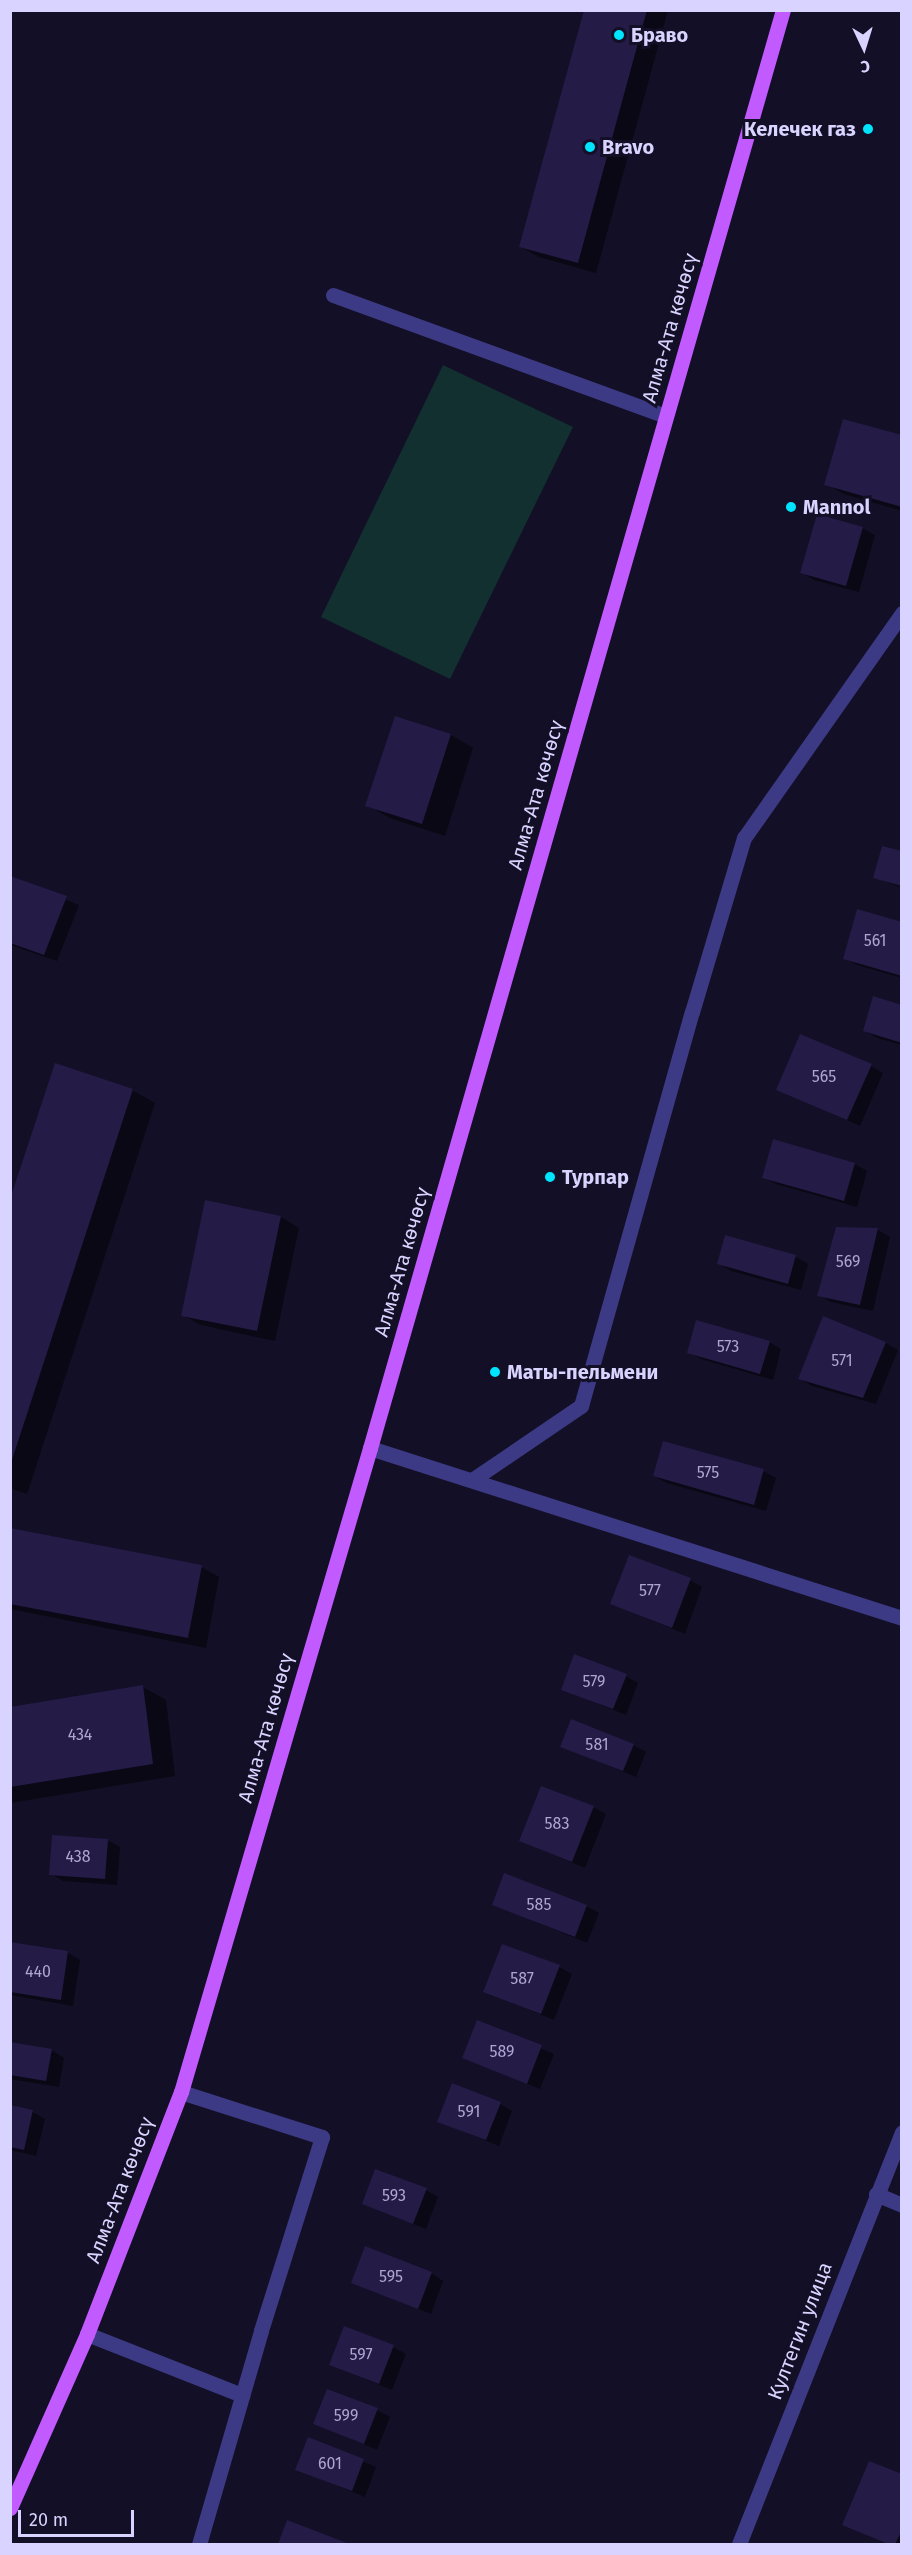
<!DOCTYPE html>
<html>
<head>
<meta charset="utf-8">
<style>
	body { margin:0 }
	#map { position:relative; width:912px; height:2555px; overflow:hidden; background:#130f26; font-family:"Fira Sans",sans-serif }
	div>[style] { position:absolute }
	.green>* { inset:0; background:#12302f }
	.shadow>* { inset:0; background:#0007 }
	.building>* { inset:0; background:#241b47 }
	.minor>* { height:15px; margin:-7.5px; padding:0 7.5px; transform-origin:7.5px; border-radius:7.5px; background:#3d3a85 }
	.major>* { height:15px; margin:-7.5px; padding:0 7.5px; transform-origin:7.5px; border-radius:7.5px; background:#c25bff }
	.dots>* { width:16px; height:16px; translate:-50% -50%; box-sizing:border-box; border:3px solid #130f26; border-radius:50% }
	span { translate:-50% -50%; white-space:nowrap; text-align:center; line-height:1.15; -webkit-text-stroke:6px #130f26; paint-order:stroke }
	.number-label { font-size:16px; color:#aca6d1 }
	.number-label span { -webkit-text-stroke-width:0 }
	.poi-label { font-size:20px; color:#d9d4ff; font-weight:700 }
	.left { translate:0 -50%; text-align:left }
	.right { translate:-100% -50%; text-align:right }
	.street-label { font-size:20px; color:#d9d4ff }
	.frame { position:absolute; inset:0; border:12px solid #d9d4ff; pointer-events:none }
	.north { position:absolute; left:834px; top:18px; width:60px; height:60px; -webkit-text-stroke:4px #130f26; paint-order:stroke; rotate:176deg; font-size:16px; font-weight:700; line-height:24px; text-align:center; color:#d9d4ff }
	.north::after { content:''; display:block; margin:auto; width:21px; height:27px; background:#d9d4ff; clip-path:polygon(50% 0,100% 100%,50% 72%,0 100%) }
	.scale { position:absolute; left:18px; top:2510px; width:116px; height:27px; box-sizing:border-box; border:3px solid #d9d4ff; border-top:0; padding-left:8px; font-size:18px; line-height:21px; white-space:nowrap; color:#d9d4ff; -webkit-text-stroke:4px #130f26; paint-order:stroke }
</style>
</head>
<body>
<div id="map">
	<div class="green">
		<div style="clip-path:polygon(443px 365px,573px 427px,450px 679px,321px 617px)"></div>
	</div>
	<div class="shadow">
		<div style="clip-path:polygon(586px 10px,668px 10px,596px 273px,539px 257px,521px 247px)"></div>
		<div style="clip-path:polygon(902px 437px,902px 511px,844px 494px,826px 484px)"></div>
		<div style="clip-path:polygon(862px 528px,875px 535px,859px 592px,814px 580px,802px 572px)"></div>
		<div style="clip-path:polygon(396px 718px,451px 735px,473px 748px,445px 836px,390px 818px,367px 805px)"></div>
		<div style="clip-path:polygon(902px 852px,902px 888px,875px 877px)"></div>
		<div style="clip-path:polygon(10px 877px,79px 905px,57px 961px,10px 945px)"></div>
		<div style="clip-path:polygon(902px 924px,902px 978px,857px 965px,845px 958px)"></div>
		<div style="clip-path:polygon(902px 1006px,902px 1045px,877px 1038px,865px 1031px)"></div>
		<div style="clip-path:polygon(871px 1066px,883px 1073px,860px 1126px,778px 1089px)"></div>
		<div style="clip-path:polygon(132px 1090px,155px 1103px,27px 1494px,10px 1488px,10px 1204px)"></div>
		<div style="clip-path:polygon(855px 1164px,867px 1171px,857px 1207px,776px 1184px,763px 1177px)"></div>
		<div style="clip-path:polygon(281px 1217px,299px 1228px,275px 1341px,201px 1325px,183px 1315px)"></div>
		<div style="clip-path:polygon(837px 1228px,878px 1230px,890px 1237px,873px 1311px,831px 1302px,819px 1295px)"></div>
		<div style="clip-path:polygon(726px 1237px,796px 1257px,808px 1264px,801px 1290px,731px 1271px,719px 1263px)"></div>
		<div style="clip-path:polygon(769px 1342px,781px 1349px,773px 1380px,701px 1359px,689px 1352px)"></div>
		<div style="clip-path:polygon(886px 1343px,898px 1350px,876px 1404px,812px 1386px,800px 1379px)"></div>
		<div style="clip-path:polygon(763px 1471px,776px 1478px,766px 1511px,667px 1483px,654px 1476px)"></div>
		<div style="clip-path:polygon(10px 1530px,201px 1567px,219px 1577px,206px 1648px,10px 1609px)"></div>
		<div style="clip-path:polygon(690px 1580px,702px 1587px,685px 1634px,612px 1604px)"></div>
		<div style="clip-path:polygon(626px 1676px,638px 1683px,626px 1715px,562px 1689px)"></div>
		<div style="clip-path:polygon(143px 1687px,166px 1700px,175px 1776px,10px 1803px,10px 1709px)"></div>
		<div style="clip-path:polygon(633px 1745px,646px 1752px,636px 1777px,562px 1746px)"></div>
		<div style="clip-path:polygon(593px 1807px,606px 1814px,585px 1868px,521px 1841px)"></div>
		<div style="clip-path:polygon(107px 1840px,120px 1847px,117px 1885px,63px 1881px,51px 1874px)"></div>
		<div style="clip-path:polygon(493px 1904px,586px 1906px,599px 1913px,587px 1943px)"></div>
		<div style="clip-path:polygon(10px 1944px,68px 1953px,80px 1960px,73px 2006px,10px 1995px)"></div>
		<div style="clip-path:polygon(559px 1967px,572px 1974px,554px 2020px,485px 1992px)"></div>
		<div style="clip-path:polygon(478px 2022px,554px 2054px,540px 2089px,464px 2058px)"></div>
		<div style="clip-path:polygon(10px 2043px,51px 2050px,64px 2058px,59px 2087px,10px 2079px)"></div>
		<div style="clip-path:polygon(500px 2104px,512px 2111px,499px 2146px,439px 2121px)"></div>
		<div style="clip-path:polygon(10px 2106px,33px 2112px,45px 2119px,36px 2156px,10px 2150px)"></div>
		<div style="clip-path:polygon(426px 2190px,438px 2197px,426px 2229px,364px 2204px)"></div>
		<div style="clip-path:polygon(431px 2273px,443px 2281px,431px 2314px,353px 2282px)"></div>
		<div style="clip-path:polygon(393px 2347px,406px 2354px,392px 2390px,331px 2365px)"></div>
		<div style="clip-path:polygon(377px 2410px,390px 2417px,377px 2450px,315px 2423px)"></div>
		<div style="clip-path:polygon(309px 2439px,376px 2467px,365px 2497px,297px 2469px)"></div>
		<div style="clip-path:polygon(902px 2476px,902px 2544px,887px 2544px,844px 2525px)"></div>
		<div style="clip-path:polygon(288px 2522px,346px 2544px,347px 2544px,279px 2544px)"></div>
	</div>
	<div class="building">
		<div style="clip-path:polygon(584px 10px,647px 10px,578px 263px,519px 247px)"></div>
		<div style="clip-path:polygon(843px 419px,902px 435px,902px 507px,824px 485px)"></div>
		<div style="clip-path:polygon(817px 514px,863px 527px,846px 586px,800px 573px)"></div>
		<div style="clip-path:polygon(395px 716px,451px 734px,422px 824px,365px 806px)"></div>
		<div style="clip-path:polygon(882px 846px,902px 851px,902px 886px,873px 878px)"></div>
		<div style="clip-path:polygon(10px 876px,67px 896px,44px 955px,10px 943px)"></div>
		<div style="clip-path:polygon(857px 909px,902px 922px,902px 976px,843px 959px)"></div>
		<div style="clip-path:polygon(873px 996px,902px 1005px,902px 1043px,863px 1031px)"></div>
		<div style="clip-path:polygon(800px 1034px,872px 1064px,847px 1120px,776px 1090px)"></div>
		<div style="clip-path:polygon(55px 1063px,133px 1089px,11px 1463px,10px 1199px)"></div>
		<div style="clip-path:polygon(773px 1139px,855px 1163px,844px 1201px,762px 1178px)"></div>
		<div style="clip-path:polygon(205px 1200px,281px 1216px,257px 1331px,181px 1316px)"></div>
		<div style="clip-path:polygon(836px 1227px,878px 1228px,860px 1305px,817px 1296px)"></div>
		<div style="clip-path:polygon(725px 1235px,796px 1255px,788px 1284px,717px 1264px)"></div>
		<div style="clip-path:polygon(823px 1316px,886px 1342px,863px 1398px,798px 1379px)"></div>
		<div style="clip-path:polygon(696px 1320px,770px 1341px,760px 1374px,687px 1353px)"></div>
		<div style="clip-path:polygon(663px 1441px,764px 1469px,754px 1505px,653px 1476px)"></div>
		<div style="clip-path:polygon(10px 1528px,202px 1565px,188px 1638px,10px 1604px)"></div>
		<div style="clip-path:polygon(629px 1555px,691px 1578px,672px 1628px,610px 1604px)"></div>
		<div style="clip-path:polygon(574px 1654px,627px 1674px,613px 1709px,561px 1690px)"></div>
		<div style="clip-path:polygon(143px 1685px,153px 1764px,10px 1787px,10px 1707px)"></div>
		<div style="clip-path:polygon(571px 1719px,634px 1744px,623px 1771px,560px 1747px)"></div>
		<div style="clip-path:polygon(541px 1786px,594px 1806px,572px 1862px,519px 1841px)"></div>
		<div style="clip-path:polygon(52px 1835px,108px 1839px,105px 1879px,49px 1875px)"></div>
		<div style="clip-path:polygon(504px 1873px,587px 1905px,575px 1937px,492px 1905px)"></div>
		<div style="clip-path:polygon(10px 1942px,68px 1951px,61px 2000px,10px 1992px)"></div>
		<div style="clip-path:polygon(502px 1944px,560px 1965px,541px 2014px,483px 1992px)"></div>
		<div style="clip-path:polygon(477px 2020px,542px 2045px,527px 2084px,462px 2058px)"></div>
		<div style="clip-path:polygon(10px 2042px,52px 2049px,46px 2081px,10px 2075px)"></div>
		<div style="clip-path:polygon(452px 2083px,501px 2102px,486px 2140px,437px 2122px)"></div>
		<div style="clip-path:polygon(10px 2105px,33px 2110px,24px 2150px,10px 2147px)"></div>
		<div style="clip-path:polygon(375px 2169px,427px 2188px,413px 2224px,362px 2204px)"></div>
		<div style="clip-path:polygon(365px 2246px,432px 2272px,418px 2309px,351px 2283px)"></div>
		<div style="clip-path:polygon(344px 2326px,394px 2345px,379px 2384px,329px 2365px)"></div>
		<div style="clip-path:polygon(327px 2389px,378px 2408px,364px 2444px,313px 2424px)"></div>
		<div style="clip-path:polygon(308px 2437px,364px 2459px,352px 2491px,295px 2470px)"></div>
		<div style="clip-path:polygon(869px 2461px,902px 2474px,902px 2530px,895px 2544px,888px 2544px,842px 2525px)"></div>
		<div style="clip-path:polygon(287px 2520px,347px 2543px,346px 2544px,278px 2544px)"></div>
	</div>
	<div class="minor">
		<div style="left:333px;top:295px;width:354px;rotate:20deg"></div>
		<div style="left:370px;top:1448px;width:559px;rotate:17.72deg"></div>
		<div style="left:472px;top:1480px;width:132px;rotate:-34.2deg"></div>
		<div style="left:581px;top:1406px;width:409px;rotate:-74.3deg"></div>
		<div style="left:692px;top:1012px;width:182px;rotate:-73.4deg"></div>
		<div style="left:744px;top:838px;width:275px;rotate:-54.9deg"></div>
		<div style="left:181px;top:2092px;width:148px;rotate:17.7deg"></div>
		<div style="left:322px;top:2137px;width:203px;rotate:107.5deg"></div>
		<div style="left:261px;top:2331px;width:222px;rotate:106.2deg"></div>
		<div style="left:876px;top:2194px;width:28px;rotate:23deg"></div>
		<div style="left:87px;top:2334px;width:167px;rotate:21.5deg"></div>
		<div style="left:739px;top:2544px;width:443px;rotate:-68.4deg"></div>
	</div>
	<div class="major">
		<div style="left:10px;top:2508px;width:190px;rotate:-66.1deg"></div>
		<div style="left:87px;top:2334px;width:260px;rotate:-68.8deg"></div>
		<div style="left:181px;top:2092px;width:671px;rotate:-73.64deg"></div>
		<div style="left:370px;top:1448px;width:1496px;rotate:-73.98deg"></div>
	</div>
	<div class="dots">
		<div style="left:619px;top:35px;background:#00e5ff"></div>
		<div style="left:868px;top:129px;background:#00e5ff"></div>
		<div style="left:590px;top:147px;background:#00e5ff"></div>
		<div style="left:791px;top:507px;background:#00e5ff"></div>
		<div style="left:550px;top:1177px;background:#00e5ff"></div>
		<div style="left:495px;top:1372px;background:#00e5ff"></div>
	</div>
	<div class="number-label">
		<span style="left:875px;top:941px">561</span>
		<span style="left:824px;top:1077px">565</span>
		<span style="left:848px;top:1262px">569</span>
		<span style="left:728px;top:1347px">573</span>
		<span style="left:842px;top:1361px">571</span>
		<span style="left:708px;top:1473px">575</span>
		<span style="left:650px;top:1591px">577</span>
		<span style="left:594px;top:1682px">579</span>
		<span style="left:80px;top:1735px">434</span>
		<span style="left:597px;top:1745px">581</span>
		<span style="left:557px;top:1824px">583</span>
		<span style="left:78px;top:1857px">438</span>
		<span style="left:539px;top:1905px">585</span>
		<span style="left:38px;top:1972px">440</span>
		<span style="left:522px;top:1979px">587</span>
		<span style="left:502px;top:2052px">589</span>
		<span style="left:469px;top:2112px">591</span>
		<span style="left:394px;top:2196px">593</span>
		<span style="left:391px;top:2277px">595</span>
		<span style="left:361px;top:2355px">597</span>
		<span style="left:346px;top:2416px">599</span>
		<span style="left:330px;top:2464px">601</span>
	</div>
	<div class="poi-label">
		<span class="left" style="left:631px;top:35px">Браво</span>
		<span class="right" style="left:856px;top:129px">Келечек газ</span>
		<span class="left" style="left:602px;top:147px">Bravo</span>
		<span class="left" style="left:803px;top:507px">Mannol</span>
		<span class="left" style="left:562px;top:1177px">Турпар</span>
		<span class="left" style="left:507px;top:1372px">Маты-пельмени</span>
	</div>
	<div class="street-label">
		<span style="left:670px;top:328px;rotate:-74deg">Алма-Ата көчөсү</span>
		<span style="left:536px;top:795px;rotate:-74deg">Алма-Ата көчөсү</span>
		<span style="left:402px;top:1262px;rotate:-74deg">Алма-Ата көчөсү</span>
		<span style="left:266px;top:1728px;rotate:-74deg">Алма-Ата көчөсү</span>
		<span style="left:120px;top:2190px;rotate:-69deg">Алма-Ата көчөсү</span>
		<span style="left:800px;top:2331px;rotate:-69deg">Култегин улица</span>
	</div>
	<div class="frame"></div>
	<div class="north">С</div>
	<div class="scale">20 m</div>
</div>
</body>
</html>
